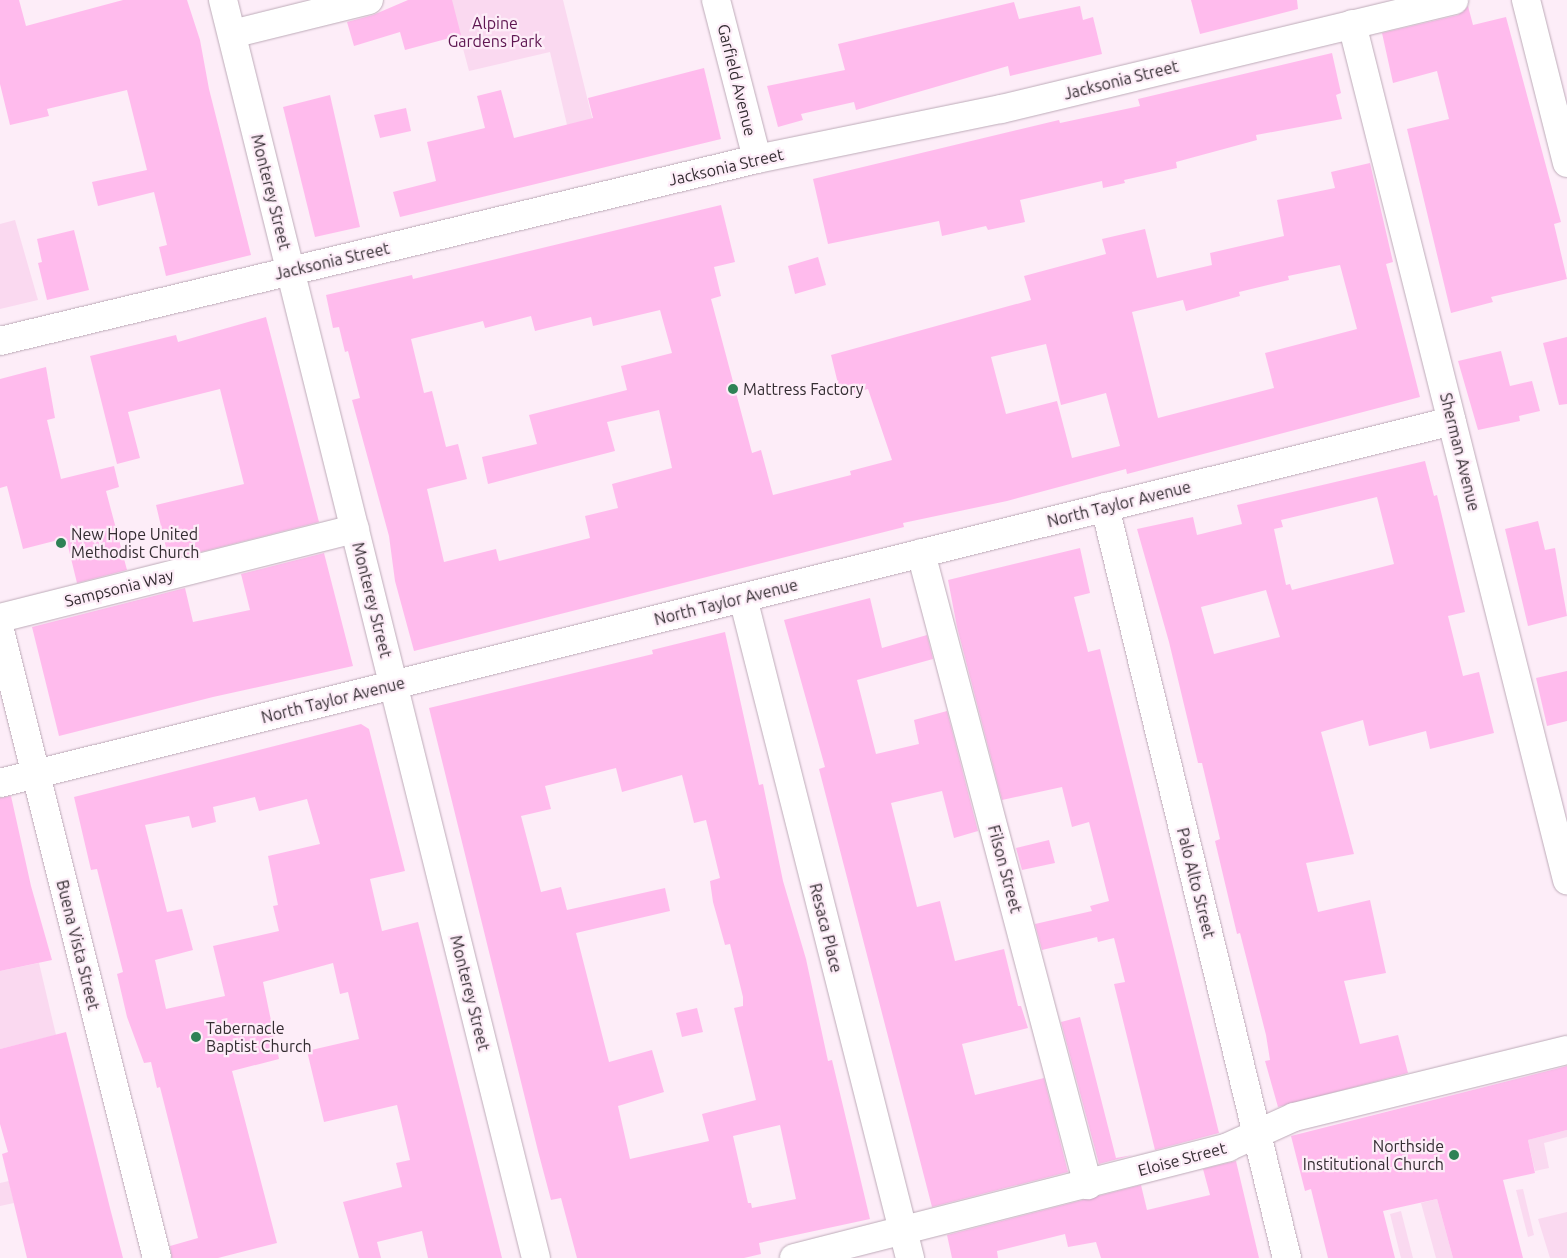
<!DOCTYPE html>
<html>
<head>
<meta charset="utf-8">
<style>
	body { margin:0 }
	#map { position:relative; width:1567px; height:1258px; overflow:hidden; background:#fdedf8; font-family:Ubuntu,sans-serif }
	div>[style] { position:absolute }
	.green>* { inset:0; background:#fad9f0 }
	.building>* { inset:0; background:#ffbbed }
	.roads { filter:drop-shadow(0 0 1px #bdabb8) drop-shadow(0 0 1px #bdabb8) }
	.minor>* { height:28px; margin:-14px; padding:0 14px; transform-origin:14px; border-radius:14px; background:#fff }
	.dots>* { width:14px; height:14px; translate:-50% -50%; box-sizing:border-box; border:2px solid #fdedf8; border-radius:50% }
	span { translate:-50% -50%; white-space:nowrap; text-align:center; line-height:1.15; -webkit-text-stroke:4.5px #fdedf8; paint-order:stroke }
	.park-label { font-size:16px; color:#5e1651 }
	.street-label { font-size:16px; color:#342d32 }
	.poi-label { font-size:16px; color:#342d32 }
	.left { translate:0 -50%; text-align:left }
	.right { translate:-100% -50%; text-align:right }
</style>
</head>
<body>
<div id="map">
	<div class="green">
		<div style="clip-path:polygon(450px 0,563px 0,604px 166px,578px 172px,550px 52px,469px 71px)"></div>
		<div style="clip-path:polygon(15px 220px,38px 300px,0 309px,0 224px)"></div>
		<div style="clip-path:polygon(39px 963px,56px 1035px,0 1049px,0 971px)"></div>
		<div style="clip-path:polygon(1567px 1130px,1567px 1137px,1544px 1143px,1549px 1168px,1535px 1171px,1528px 1140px)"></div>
		<div style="clip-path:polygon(9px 1181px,14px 1203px,0 1206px,0 1183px)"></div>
		<div style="clip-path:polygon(1523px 1189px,1534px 1235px,1528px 1237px,1516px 1190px)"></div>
		<div style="clip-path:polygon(1437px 1199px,1453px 1258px,1436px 1258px,1421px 1203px)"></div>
		<div style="clip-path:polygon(1401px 1211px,1413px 1258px,1401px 1258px,1390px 1214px)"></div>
		<div style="clip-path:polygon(1567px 1212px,1567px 1258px,1550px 1258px,1538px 1219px)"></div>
	</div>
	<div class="building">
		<div style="clip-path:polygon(0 0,19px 0,26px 26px,123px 0,187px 0,200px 40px,209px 89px,251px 255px,166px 276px,159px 247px,167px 245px,154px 192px,98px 206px,92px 182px,147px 170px,127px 90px,47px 109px,49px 116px,10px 125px,0 84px)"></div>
		<div style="clip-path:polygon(408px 0,452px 0,461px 35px,405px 50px,400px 32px,354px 46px,347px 22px,373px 15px)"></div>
		<div style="clip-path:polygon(1191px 0,1297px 0,1298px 9px,1200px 34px)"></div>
		<div style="clip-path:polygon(1014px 2px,1019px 19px,1080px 6px,1083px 20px,1093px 17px,1102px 54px,1010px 76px,1008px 66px,856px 110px,854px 102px,801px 114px,803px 120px,778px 127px,767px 86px,845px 70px,838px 44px)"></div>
		<div style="clip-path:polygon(1468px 6px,1473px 25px,1506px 17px,1561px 222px,1554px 224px,1567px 279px,1491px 297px,1493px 302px,1451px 313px,1407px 129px,1449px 119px,1437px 71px,1393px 83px,1382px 33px,1458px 15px)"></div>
		<div style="clip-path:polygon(1332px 53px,1341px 93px,1336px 95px,1342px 119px,1256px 135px,1257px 140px,1176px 162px,1177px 168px,1124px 180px,1125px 183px,1103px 188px,1102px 181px,1020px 200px,1025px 222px,988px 230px,986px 226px,942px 236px,939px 221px,828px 244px,813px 179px,1059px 120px,1060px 123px,1140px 106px,1138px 99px)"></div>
		<div style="clip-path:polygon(704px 68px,721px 139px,400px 217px,393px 192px,436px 181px,427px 142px,485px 128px,477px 96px,501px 90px,514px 138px,593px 118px,588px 98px)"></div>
		<div style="clip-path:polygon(330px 95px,360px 227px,315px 237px,283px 107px)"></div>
		<div style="clip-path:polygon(406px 108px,411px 131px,380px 138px,374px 115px)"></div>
		<div style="clip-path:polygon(evenodd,1370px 163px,1393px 262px,1386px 264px,1420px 397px,1127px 474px,1126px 469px,1007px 501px,903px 523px,904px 527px,414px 651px,395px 581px,389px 536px,352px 400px,360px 398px,348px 351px,345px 352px,339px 327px,333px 328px,326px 295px,412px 275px,413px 279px,721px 205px,735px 262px,714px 267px,721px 296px,711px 299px,752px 453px,761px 450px,773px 495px,851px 475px,850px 471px,892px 460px,868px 389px,841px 396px,831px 355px,1031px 300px,1024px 276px,1106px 254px,1102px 239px,1145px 229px,1157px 278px,1212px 265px,1210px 253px,1284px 236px,1277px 200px,1335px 188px,1331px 172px,1370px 163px,1340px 265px,1357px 329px,1265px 353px,1274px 388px,1158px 418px,1132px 312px,1183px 300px,1186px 311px,1240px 296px,1239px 292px,1289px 280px,1288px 276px,1340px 265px,1370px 163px,660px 310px,672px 353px,621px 366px,627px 390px,529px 415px,537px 444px,482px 457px,488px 484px,615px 451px,607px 422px,659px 410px,672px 468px,612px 484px,618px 508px,585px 516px,590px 538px,499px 561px,496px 549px,444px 562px,427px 489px,467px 479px,458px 444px,446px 447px,432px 391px,424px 393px,411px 339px,483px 321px,485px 328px,531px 316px,535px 331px,591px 317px,593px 326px,660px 310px,1370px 163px,1046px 344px,1061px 405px,1106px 393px,1120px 446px,1072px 458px,1057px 401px,1006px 414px,991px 357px,1046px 344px)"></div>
		<div style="clip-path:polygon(74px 230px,89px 290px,47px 300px,38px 263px,42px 262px,37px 239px)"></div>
		<div style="clip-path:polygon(818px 257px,826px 285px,795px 294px,788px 266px)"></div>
		<div style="clip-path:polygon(266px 317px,319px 522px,169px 560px,156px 505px,244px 484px,220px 389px,128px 412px,140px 458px,117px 464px,90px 356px,176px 335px,178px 342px)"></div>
		<div style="clip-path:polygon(1567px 337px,1567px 404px,1559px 405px,1543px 343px)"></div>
		<div style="clip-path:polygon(1501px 351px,1510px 386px,1532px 381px,1540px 411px,1519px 416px,1520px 421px,1478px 430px,1458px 361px)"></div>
		<div style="clip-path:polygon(46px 367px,55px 418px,47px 420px,61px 479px,114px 466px,119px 487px,106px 491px,127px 570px,77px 583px,66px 538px,23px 549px,7px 486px,0 488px,0 379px)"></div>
		<div style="clip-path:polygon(evenodd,1425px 461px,1434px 496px,1437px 495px,1465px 612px,1448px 616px,1463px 676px,1479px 672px,1494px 733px,1430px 749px,1426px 731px,1369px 746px,1363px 720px,1321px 732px,1354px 854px,1306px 863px,1318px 912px,1370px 900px,1386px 973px,1344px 981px,1360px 1044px,1398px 1035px,1408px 1073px,1278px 1107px,1265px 1061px,1270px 1060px,1266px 1035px,1240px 933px,1237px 934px,1215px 841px,1220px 839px,1202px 763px,1198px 763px,1169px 642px,1137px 529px,1193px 517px,1197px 535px,1242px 524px,1237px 505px,1425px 461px,1377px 497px,1394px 564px,1292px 590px,1290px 584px,1286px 585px,1274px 529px,1283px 527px,1281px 520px,1377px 497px,1425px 461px,1266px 590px,1280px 637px,1214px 654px,1201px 607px,1266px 590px)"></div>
		<div style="clip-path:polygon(1538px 521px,1545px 550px,1555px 548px,1567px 616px,1528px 626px,1505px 529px)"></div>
		<div style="clip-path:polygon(1080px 548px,1090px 593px,1074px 597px,1088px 652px,1100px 649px,1219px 1133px,1155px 1150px,1114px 984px,1125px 982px,1114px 938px,1098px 942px,1097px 937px,1042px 950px,1035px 924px,1092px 911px,1090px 906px,1109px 901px,1089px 822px,1072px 827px,1062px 787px,1002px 800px,957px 627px,948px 580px)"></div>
		<div style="clip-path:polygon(324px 553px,353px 666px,213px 697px,59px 736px,32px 627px,185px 588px,193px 622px,250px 610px,241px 574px)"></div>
		<div style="clip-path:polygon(870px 598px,882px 648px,927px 635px,933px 659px,857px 680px,876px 754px,919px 744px,914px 720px,947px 711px,978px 831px,954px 838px,942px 791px,891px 803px,917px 907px,940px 901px,955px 961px,1004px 949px,1018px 1006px,1021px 1006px,1028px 1028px,962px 1044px,975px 1095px,1044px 1078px,1068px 1172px,932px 1207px,819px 769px,825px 767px,784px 620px)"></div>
		<div style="clip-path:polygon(evenodd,725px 632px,759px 785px,763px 784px,783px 881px,806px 959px,828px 1061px,832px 1060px,870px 1219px,759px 1243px,761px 1254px,744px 1258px,577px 1258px,561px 1198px,551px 1200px,538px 1151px,429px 708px,653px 654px,652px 650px,725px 632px,616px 768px,622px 792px,682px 775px,694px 823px,706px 820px,720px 878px,710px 881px,713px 902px,725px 945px,730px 944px,743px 997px,743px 1006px,734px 1008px,756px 1100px,702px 1114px,709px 1141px,630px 1159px,618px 1106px,664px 1092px,652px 1050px,609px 1062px,576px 933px,670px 911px,665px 888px,567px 910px,561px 887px,541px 892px,521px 816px,551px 809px,545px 786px,616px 768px,725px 632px,780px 1125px,796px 1199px,752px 1208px,751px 1203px,748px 1203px,733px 1136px,780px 1125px)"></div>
		<div style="clip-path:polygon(1567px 671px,1567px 721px,1547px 726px,1536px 678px)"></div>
		<div style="clip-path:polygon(evenodd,361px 724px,369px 729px,405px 871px,370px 879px,382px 931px,418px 922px,502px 1258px,428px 1258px,422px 1231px,377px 1242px,381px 1258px,359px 1258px,343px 1202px,402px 1187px,396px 1163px,410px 1160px,397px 1105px,324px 1122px,307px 1051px,359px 1039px,348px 992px,340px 994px,333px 963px,263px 982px,279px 1059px,232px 1071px,277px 1243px,218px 1258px,172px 1258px,170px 1246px,198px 1238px,160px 1087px,157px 1088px,151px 1062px,144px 1063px,127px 1017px,117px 974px,123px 972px,97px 869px,91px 870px,74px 797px,361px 724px,255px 797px,259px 811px,307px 799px,320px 844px,268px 856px,278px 905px,273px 906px,279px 931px,213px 946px,225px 996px,166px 1009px,155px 960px,193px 950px,182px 909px,167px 912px,145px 825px,189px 816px,192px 828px,216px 822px,213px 807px,255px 797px)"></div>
		<div style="clip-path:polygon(11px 796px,31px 886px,52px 960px,0 971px,0 798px)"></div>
		<div style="clip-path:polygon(1049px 840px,1055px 863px,1022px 870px,1016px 848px)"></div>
		<div style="clip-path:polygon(697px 1008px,703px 1032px,682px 1037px,676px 1013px)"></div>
		<div style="clip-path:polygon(1080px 1017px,1116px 1158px,1133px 1155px,1099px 1164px,1061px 1022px)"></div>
		<div style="clip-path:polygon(66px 1032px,110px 1208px,123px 1258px,27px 1258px,2px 1154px,8px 1152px,0 1124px,0 1049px)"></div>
		<div style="clip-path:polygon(1567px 1066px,1567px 1130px,1528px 1140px,1535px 1173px,1503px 1180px,1523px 1258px,1453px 1258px,1437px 1199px,1383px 1211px,1395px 1258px,1328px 1258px,1311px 1189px,1305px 1191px,1291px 1136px)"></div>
		<div style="clip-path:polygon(1236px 1161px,1259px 1258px,1101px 1258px,1096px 1242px,1068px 1247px,1065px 1234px,997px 1251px,998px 1258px,952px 1258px,947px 1235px,1141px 1185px,1147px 1210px,1210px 1195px,1203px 1169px)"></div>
	</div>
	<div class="roads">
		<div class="minor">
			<div style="left:223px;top:0;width:1296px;rotate:76.03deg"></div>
			<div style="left:716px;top:0;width:164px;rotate:75.5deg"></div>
			<div style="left:1526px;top:0;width:168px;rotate:75.9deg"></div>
			<div style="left:1352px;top:24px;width:883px;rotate:75.9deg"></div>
			<div style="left:232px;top:34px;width:141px;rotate:-13.9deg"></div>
			<div style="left:0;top:341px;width:779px;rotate:-13.52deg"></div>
			<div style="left:757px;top:159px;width:249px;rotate:-11.6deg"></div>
			<div style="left:1001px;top:109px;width:466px;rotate:-13.5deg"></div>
			<div style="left:1105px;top:507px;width:773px;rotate:76.38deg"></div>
			<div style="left:921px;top:553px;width:654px;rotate:75.2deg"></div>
			<div style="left:743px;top:598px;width:681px;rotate:75.8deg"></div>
			<div style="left:0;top:618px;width:366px;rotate:-14.1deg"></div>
			<div style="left:0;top:631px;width:646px;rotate:75.94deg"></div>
			<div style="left:0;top:783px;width:1496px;rotate:-14deg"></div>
			<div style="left:794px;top:1258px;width:448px;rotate:-14.3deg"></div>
			<div style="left:1228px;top:1147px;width:72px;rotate:-24.4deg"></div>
			<div style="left:1294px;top:1117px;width:281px;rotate:-13.8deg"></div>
		</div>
	</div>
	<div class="dots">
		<div style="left:733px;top:389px;background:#2e8255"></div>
		<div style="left:61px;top:543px;background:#2e8255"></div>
		<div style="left:196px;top:1037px;background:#2e8255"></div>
		<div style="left:1454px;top:1155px;background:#2e8255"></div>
	</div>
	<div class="park-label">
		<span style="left:495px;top:32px">Alpine<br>Gardens Park</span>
	</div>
	<div class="street-label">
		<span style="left:737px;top:80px;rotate:76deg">Garfield Avenue</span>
		<span style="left:1121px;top:80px;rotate:-14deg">Jacksonia Street</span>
		<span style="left:726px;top:167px;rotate:-13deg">Jacksonia Street</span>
		<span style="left:271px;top:192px;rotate:76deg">Monterey Street</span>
		<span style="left:332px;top:261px;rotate:-13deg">Jacksonia Street</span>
		<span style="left:1460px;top:452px;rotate:76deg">Sherman Avenue</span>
		<span style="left:1119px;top:504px;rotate:-14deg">North Taylor Avenue</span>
		<span style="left:119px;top:588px;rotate:-14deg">Sampsonia Way</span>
		<span style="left:372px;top:600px;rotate:76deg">Monterey Street</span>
		<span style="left:726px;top:602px;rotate:-14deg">North Taylor Avenue</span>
		<span style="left:333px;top:700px;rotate:-14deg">North Taylor Avenue</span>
		<span style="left:1005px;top:869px;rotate:75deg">Filson Street</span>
		<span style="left:1196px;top:883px;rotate:76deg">Palo Alto Street</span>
		<span style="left:826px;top:928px;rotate:76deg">Resaca Place</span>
		<span style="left:78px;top:945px;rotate:76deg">Buena Vista Street</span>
		<span style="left:470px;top:993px;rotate:76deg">Monterey Street</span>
		<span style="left:1182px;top:1159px;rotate:-15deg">Eloise Street</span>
	</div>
	<div class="poi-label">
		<span class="left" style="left:743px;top:389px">Mattress Factory</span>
		<span class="left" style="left:71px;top:543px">New Hope United<br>Methodist Church</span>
		<span class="left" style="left:206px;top:1037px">Tabernacle<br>Baptist Church</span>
		<span class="right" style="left:1444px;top:1155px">Northside<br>Institutional Church</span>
	</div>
</div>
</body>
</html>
